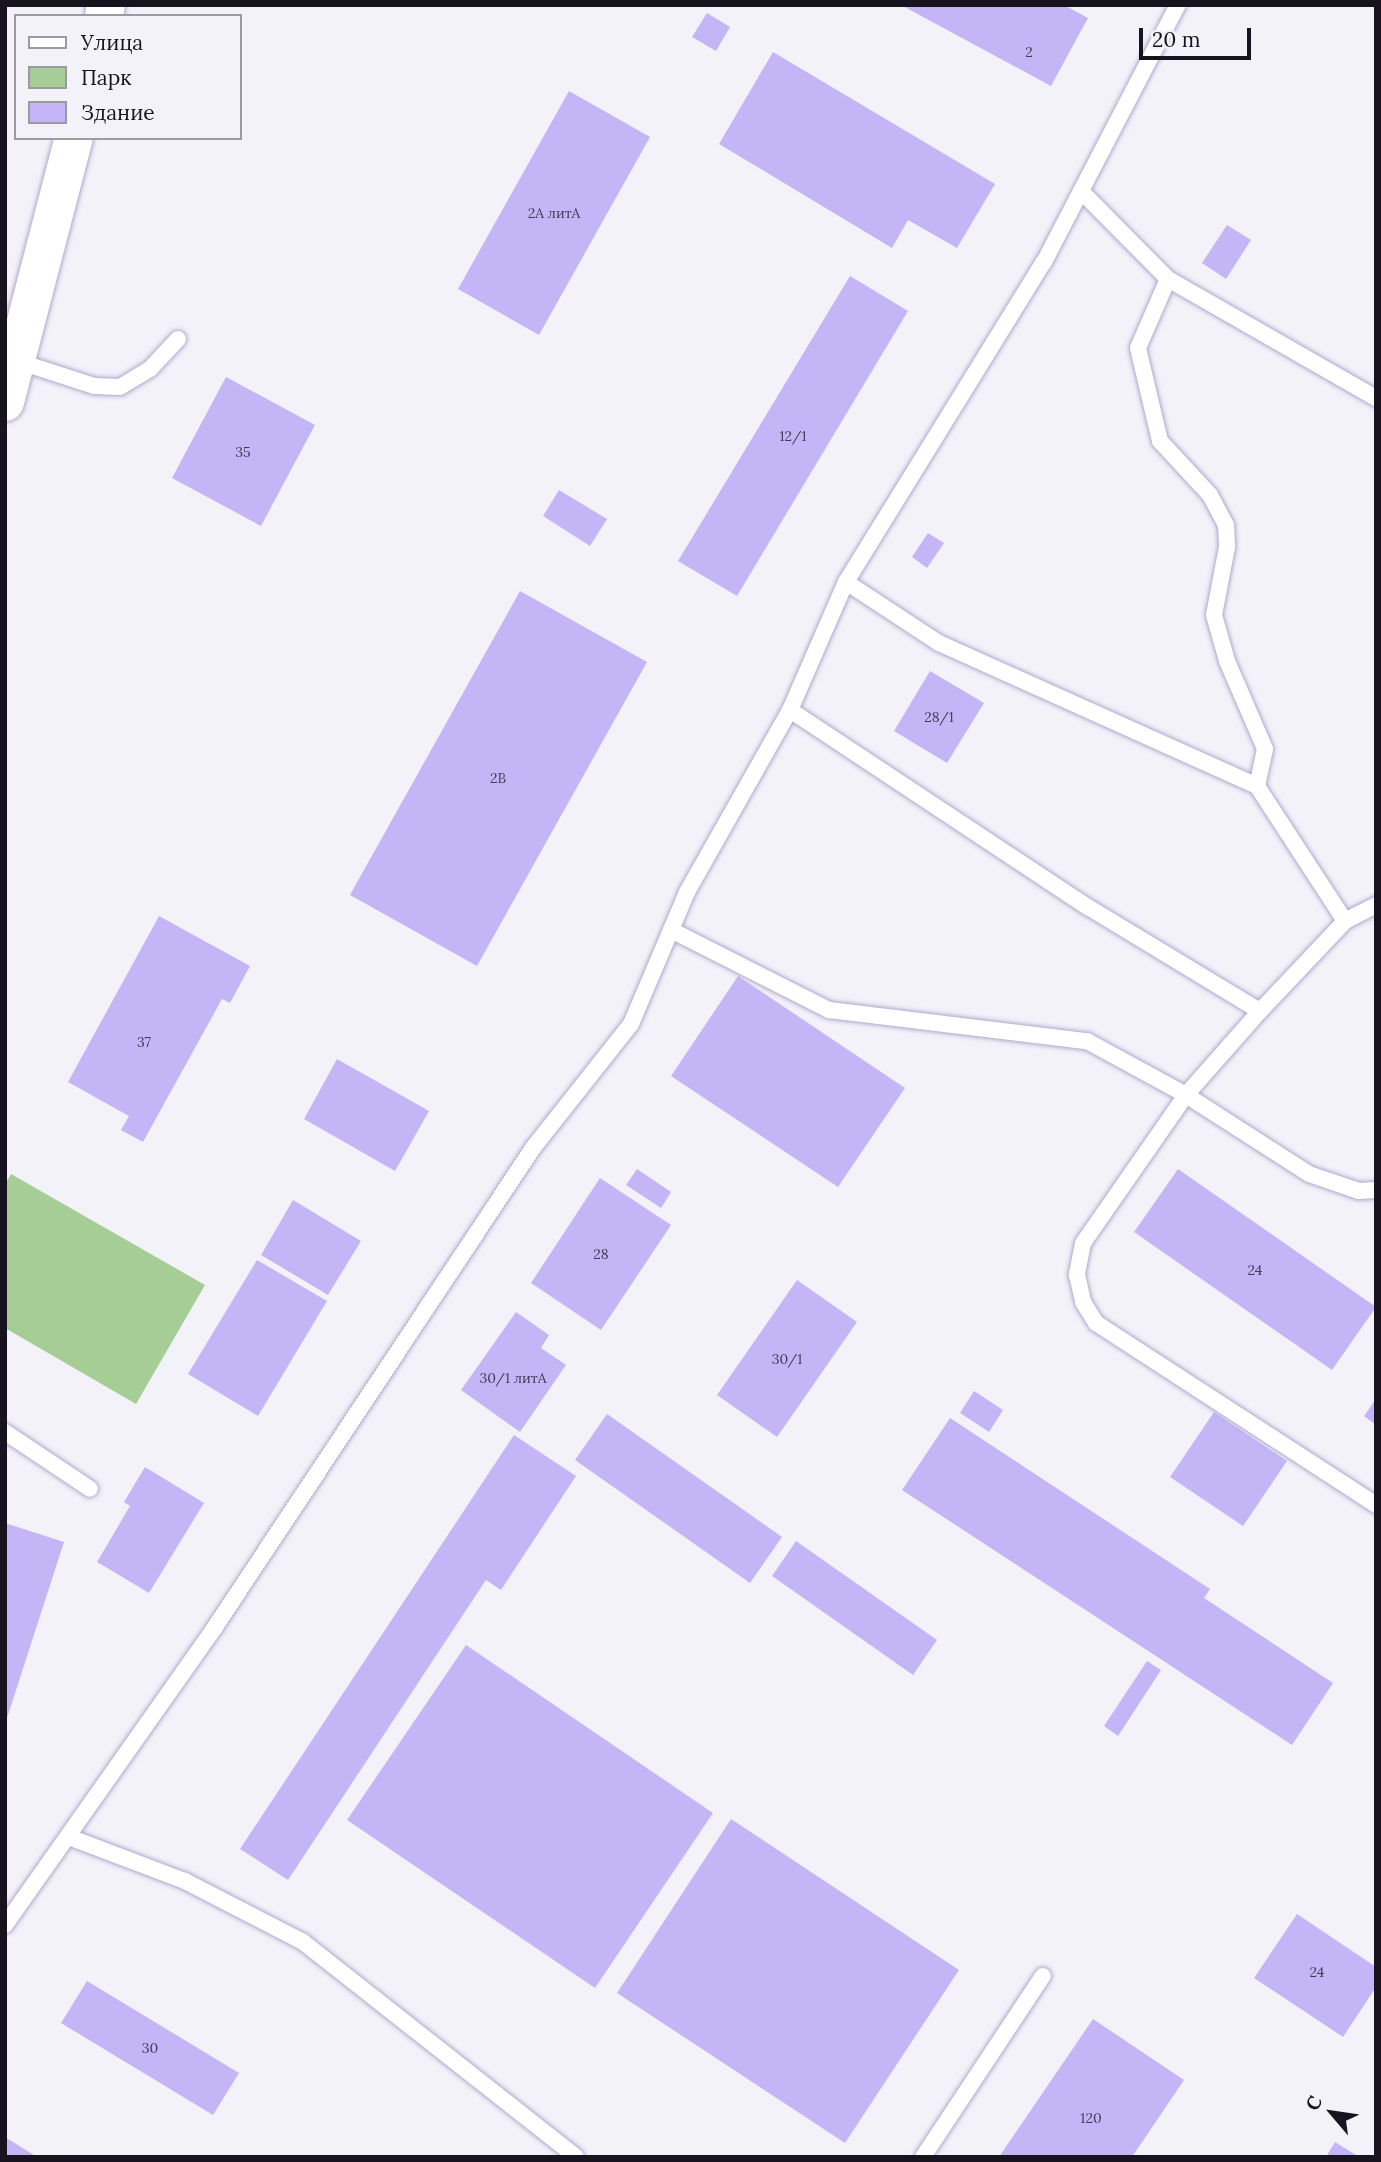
<!DOCTYPE html>
<html>
<head>
<meta charset="utf-8">
<style>
	body { margin:0 }
	#map { position:relative; width:1381px; height:2162px; overflow:hidden; background:#f3f2f9; font-family:Lora,serif }
	div>[style] { position:absolute }
	.green>* { inset:0; background:#a5cd95 }
	.building>* { inset:0; background:#c4b6f6 }
	.roads { filter:drop-shadow(0 0 2px #b0a9cc) drop-shadow(0 0 2px #b0a9cc) }
	.lane>* { height:16px; margin:-8px; padding:0 8px; transform-origin:8px; border-radius:8px; background:#fff }
	.secondary>* { height:38px; margin:-19px; padding:0 19px; transform-origin:19px; border-radius:19px; background:#fff }
	span { translate:-50% -50%; white-space:nowrap; text-align:center; line-height:1.15; -webkit-text-stroke:6px #f3f2f9; paint-order:stroke }
	.number-label { font-size:14px; color:#423c56 }
	.number-label span { -webkit-text-stroke-width:0 }
	.frame { position:absolute; inset:0; border:7px solid #171420; pointer-events:none }
	.legend { position:absolute; left:14px; top:14px; width:228px; height:126px; box-sizing:border-box; background:#f3f2f9; border:2px solid #9b99a2; margin:0; padding:9px 12px; list-style:none; font-size:21px; color:#171420 }
	.legend li { display:flex; align-items:center; gap:14px; height:35px }
	.legend b { width:35px; border:2px solid #9b99a2 }
	.north { position:absolute; left:1297px; top:2078px; width:70px; height:70px; -webkit-text-stroke:5px #f3f2f9; paint-order:stroke; rotate:299deg; font-size:19px; font-weight:700; line-height:28px; text-align:center; color:#171420 }
	.north::after { content:''; display:block; margin:auto; width:24px; height:32px; background:#171420; clip-path:polygon(50% 0,100% 100%,50% 72%,0 100%) }
	.scale { position:absolute; left:1139px; top:28px; width:112px; height:32px; box-sizing:border-box; border:4px solid #171420; border-top:0; padding-left:9px; font-size:21px; line-height:24px; white-space:nowrap; color:#171420; -webkit-text-stroke:5px #f3f2f9; paint-order:stroke }
</style>
</head>
<body>
<div id="map">
	<div class="green">
		<div style="clip-path:polygon(11px 1174px,205px 1285px,136px 1404px,5px 1328px,5px 1184px)"></div>
	</div>
	<div class="building">
		<div style="clip-path:polygon(901px 5px,1064px 5px,1088px 18px,1051px 86px)"></div>
		<div style="clip-path:polygon(707px 13px,730px 27px,716px 51px,692px 37px)"></div>
		<div style="clip-path:polygon(773px 52px,995px 184px,957px 248px,908px 220px,892px 248px,719px 144px)"></div>
		<div style="clip-path:polygon(569px 91px,650px 137px,539px 335px,458px 289px)"></div>
		<div style="clip-path:polygon(1227px 225px,1251px 240px,1226px 279px,1202px 263px)"></div>
		<div style="clip-path:polygon(850px 276px,908px 311px,737px 596px,678px 561px)"></div>
		<div style="clip-path:polygon(226px 377px,315px 425px,261px 526px,172px 478px)"></div>
		<div style="clip-path:polygon(559px 490px,607px 519px,590px 546px,543px 516px)"></div>
		<div style="clip-path:polygon(928px 533px,944px 543px,927px 568px,912px 557px)"></div>
		<div style="clip-path:polygon(520px 591px,647px 662px,477px 966px,350px 895px)"></div>
		<div style="clip-path:polygon(930px 671px,984px 703px,947px 763px,894px 731px)"></div>
		<div style="clip-path:polygon(159px 916px,250px 966px,230px 1003px,222px 999px,143px 1142px,121px 1130px,129px 1116px,68px 1082px)"></div>
		<div style="clip-path:polygon(738px 976px,905px 1088px,838px 1187px,671px 1076px)"></div>
		<div style="clip-path:polygon(337px 1059px,429px 1111px,395px 1171px,304px 1119px)"></div>
		<div style="clip-path:polygon(637px 1169px,671px 1192px,661px 1208px,626px 1185px)"></div>
		<div style="clip-path:polygon(1178px 1169px,1376px 1307px,1332px 1370px,1134px 1232px)"></div>
		<div style="clip-path:polygon(600px 1178px,671px 1225px,601px 1330px,531px 1283px)"></div>
		<div style="clip-path:polygon(293px 1200px,361px 1241px,328px 1295px,261px 1255px)"></div>
		<div style="clip-path:polygon(257px 1260px,327px 1301px,258px 1416px,188px 1374px)"></div>
		<div style="clip-path:polygon(797px 1280px,857px 1322px,777px 1437px,717px 1395px)"></div>
		<div style="clip-path:polygon(516px 1312px,549px 1335px,541px 1348px,566px 1365px,520px 1432px,461px 1390px)"></div>
		<div style="clip-path:polygon(974px 1391px,1003px 1410px,989px 1432px,960px 1413px)"></div>
		<div style="clip-path:polygon(1376px 1399px,1376px 1425px,1364px 1416px)"></div>
		<div style="clip-path:polygon(1214px 1412px,1287px 1461px,1243px 1526px,1170px 1477px)"></div>
		<div style="clip-path:polygon(607px 1414px,782px 1537px,750px 1583px,575px 1460px)"></div>
		<div style="clip-path:polygon(950px 1418px,1210px 1589px,1204px 1598px,1333px 1683px,1292px 1745px,902px 1490px)"></div>
		<div style="clip-path:polygon(514px 1435px,576px 1476px,501px 1590px,486px 1580px,288px 1880px,240px 1849px)"></div>
		<div style="clip-path:polygon(145px 1467px,204px 1503px,149px 1593px,97px 1562px,130px 1506px,124px 1502px)"></div>
		<div style="clip-path:polygon(5px 1523px,64px 1542px,6px 1721px,5px 1721px)"></div>
		<div style="clip-path:polygon(796px 1541px,937px 1640px,913px 1675px,772px 1576px)"></div>
		<div style="clip-path:polygon(466px 1645px,713px 1813px,595px 1988px,347px 1820px)"></div>
		<div style="clip-path:polygon(1147px 1661px,1161px 1670px,1118px 1736px,1104px 1726px)"></div>
		<div style="clip-path:polygon(731px 1819px,959px 1970px,845px 2143px,617px 1993px)"></div>
		<div style="clip-path:polygon(1297px 1914px,1376px 1967px,1376px 1987px,1343px 2037px,1254px 1978px)"></div>
		<div style="clip-path:polygon(87px 1981px,239px 2073px,213px 2115px,61px 2023px)"></div>
		<div style="clip-path:polygon(1093px 2019px,1184px 2080px,1132px 2157px,999px 2157px)"></div>
		<div style="clip-path:polygon(5px 2137px,37px 2157px,5px 2157px)"></div>
		<div style="clip-path:polygon(1335px 2142px,1359px 2157px,1326px 2157px)"></div>
	</div>
	<div class="roads">
		<div class="lane">
			<div style="left:1081px;top:191px;width:124px;rotate:45.3deg"></div>
			<div style="left:1168px;top:279px;width:240px;rotate:29.8deg"></div>
			<div style="left:1168px;top:279px;width:75px;rotate:113.5deg"></div>
			<div style="left:1138px;top:348px;width:96px;rotate:76.7deg"></div>
			<div style="left:1160px;top:441px;width:74px;rotate:47.2deg"></div>
			<div style="left:1210px;top:495px;width:34px;rotate:62deg"></div>
			<div style="left:1226px;top:525px;width:22px;rotate:87deg"></div>
			<div style="left:1227px;top:547px;width:69px;rotate:100.8deg"></div>
			<div style="left:1214px;top:615px;width:48px;rotate:74.2deg"></div>
			<div style="left:1227px;top:661px;width:96px;rotate:66.6deg"></div>
			<div style="left:1265px;top:749px;width:38px;rotate:102deg"></div>
			<div style="left:14px;top:360px;width:84px;rotate:18deg"></div>
			<div style="left:94px;top:386px;width:26px;rotate:2deg"></div>
			<div style="left:120px;top:387px;width:35px;rotate:-31deg"></div>
			<div style="left:150px;top:369px;width:41px;rotate:-47deg"></div>
			<div style="left:846px;top:582px;width:111px;rotate:33.3deg"></div>
			<div style="left:939px;top:643px;width:349px;rotate:24.2deg"></div>
			<div style="left:1257px;top:786px;width:161px;rotate:56.9deg"></div>
			<div style="left:1345px;top:921px;width:35px;rotate:-27deg"></div>
			<div style="left:790px;top:710px;width:357px;rotate:33.5deg"></div>
			<div style="left:1088px;top:907px;width:201px;rotate:31.2deg"></div>
			<div style="left:1260px;top:1011px;width:112px;rotate:131.4deg"></div>
			<div style="left:1186px;top:1095px;width:146px;rotate:32.7deg"></div>
			<div style="left:1309px;top:1174px;width:53px;rotate:18.8deg"></div>
			<div style="left:1359px;top:1191px;width:17px;rotate:-3deg"></div>
			<div style="left:671px;top:930px;width:177px;rotate:26.9deg"></div>
			<div style="left:829px;top:1010px;width:260px;rotate:6.9deg"></div>
			<div style="left:1087px;top:1041px;width:113px;rotate:28.6deg"></div>
			<div style="left:1186px;top:1095px;width:180px;rotate:124.8deg"></div>
			<div style="left:1083px;top:1243px;width:33px;rotate:101deg"></div>
			<div style="left:1077px;top:1275px;width:28px;rotate:77deg"></div>
			<div style="left:1083px;top:1302px;width:25px;rotate:58deg"></div>
			<div style="left:1096px;top:1323px;width:334px;rotate:33deg"></div>
			<div style="left:1260px;top:1011px;width:124px;rotate:-46.6deg"></div>
			<div style="left:5px;top:1432px;width:102px;rotate:33.8deg"></div>
			<div style="left:69px;top:1837px;width:124px;rotate:20.8deg"></div>
			<div style="left:185px;top:1881px;width:133px;rotate:27.3deg"></div>
			<div style="left:303px;top:1942px;width:347px;rotate:38.2deg"></div>
			<div style="left:5px;top:1925px;width:365px;rotate:-54.8deg"></div>
			<div style="left:215px;top:1627px;width:575px;rotate:-56.42deg"></div>
			<div style="left:533px;top:1148px;width:158px;rotate:-51.7deg"></div>
			<div style="left:631px;top:1024px;width:143px;rotate:-67deg"></div>
			<div style="left:687px;top:892px;width:209px;rotate:-60.5deg"></div>
			<div style="left:790px;top:710px;width:140px;rotate:-66.4deg"></div>
			<div style="left:846px;top:582px;width:376px;rotate:-58.3deg"></div>
			<div style="left:1044px;top:262px;width:290px;rotate:-62.5deg"></div>
			<div style="left:923px;top:2157px;width:217px;rotate:-56.5deg"></div>
		</div>
		<div class="secondary">
			<div style="left:104px;top:16px;width:11px;rotate:-80deg"></div>
			<div style="left:5px;top:402px;width:273px;rotate:-75.4deg"></div>
		</div>
	</div>
	<div class="number-label">
		<span style="left:1029px;top:52px">2</span>
		<span style="left:554px;top:213px">2А литА</span>
		<span style="left:793px;top:436px">12/1</span>
		<span style="left:243px;top:452px">35</span>
		<span style="left:939px;top:717px">28/1</span>
		<span style="left:498px;top:778px">2В</span>
		<span style="left:144px;top:1042px">37</span>
		<span style="left:601px;top:1254px">28</span>
		<span style="left:1255px;top:1270px">24</span>
		<span style="left:787px;top:1359px">30/1</span>
		<span style="left:513px;top:1378px">30/1 литА</span>
		<span style="left:1317px;top:1972px">24</span>
		<span style="left:150px;top:2048px">30</span>
		<span style="left:1091px;top:2118px">120</span>
	</div>
	<div class="frame"></div>
	<ul class="legend">
	<li><b style="height:9px;background:#fff"></b>Улица</li>
	<li><b style="height:19px;background:#a5cd95"></b>Парк</li>
	<li><b style="height:19px;background:#c4b6f6"></b>Здание</li>
	</ul>
	<div class="north">С</div>
	<div class="scale">20 m</div>
</div>
</body>
</html>
